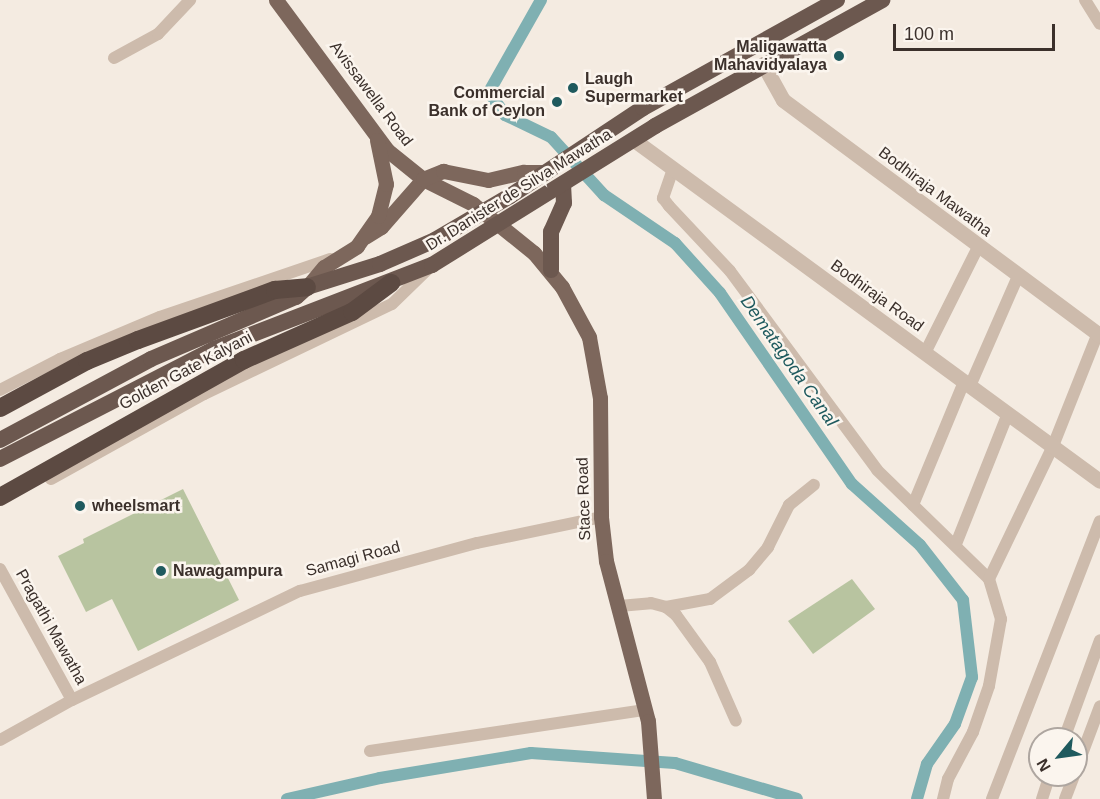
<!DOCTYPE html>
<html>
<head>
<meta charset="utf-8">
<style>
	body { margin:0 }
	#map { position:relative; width:1100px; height:799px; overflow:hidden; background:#f4ebe1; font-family:Arial,sans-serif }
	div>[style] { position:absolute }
	.green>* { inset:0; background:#b8c4a0 }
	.canal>* { height:12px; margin:-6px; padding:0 6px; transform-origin:6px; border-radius:6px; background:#7fb0b2 }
	.minor>* { height:12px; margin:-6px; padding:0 6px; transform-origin:6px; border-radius:6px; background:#cdbbac }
	.tertiary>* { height:15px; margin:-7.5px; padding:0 7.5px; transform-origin:7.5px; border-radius:7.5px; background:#cdbbac }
	.primary>* { height:15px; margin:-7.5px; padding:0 7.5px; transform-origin:7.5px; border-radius:7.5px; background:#7d675c }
	.trunk>* { height:16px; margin:-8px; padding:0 8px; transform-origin:8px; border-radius:8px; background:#6c584f }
	.motorway>* { height:18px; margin:-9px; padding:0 9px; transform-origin:9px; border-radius:9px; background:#5c4a42 }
	.dots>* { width:16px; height:16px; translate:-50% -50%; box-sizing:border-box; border:3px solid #fbf5ee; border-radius:50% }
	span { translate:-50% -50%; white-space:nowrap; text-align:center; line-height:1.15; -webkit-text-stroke:5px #fbf5ee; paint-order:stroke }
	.poi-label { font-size:16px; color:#3b302b; font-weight:700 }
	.right { translate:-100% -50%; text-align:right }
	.left { translate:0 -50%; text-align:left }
	.street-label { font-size:16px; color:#3b302b }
	.water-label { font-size:18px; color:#1f5a5e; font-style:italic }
	.north { position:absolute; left:1028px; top:727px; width:60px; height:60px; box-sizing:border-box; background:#fbf5ee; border:2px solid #aea6a0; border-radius:50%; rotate:241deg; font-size:16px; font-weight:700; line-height:24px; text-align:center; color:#3b302b }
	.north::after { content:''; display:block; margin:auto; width:21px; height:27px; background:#1f5a5e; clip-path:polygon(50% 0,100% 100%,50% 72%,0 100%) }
	.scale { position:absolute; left:893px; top:24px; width:162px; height:27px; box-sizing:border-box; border:3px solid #3b302b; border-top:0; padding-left:8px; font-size:18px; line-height:21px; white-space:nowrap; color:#3b302b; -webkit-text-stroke:4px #fbf5ee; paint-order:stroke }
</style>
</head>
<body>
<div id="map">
	<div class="green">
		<div style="clip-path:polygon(183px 489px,239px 600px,138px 651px,112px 599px,86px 612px,58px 556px,84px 543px,83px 539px)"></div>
		<div style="clip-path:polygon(852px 579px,875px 609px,813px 654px,788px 621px)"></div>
	</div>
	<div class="canal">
		<div style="left:541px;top:0;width:106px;rotate:119.5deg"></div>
		<div style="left:489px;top:92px;width:28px;rotate:55deg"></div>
		<div style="left:505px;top:115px;width:51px;rotate:25.6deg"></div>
		<div style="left:551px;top:137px;width:79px;rotate:47.6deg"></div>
		<div style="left:604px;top:195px;width:86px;rotate:34.1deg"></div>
		<div style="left:675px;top:243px;width:67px;rotate:48deg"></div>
		<div style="left:720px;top:293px;width:232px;rotate:55.4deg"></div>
		<div style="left:852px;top:484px;width:91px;rotate:41.9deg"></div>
		<div style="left:920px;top:545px;width:70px;rotate:52deg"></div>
		<div style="left:963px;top:600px;width:78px;rotate:83.3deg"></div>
		<div style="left:972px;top:677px;width:50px;rotate:109.9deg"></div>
		<div style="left:955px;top:724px;width:49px;rotate:125deg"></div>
		<div style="left:927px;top:764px;width:36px;rotate:106deg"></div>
		<div style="left:287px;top:799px;width:95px;rotate:-12.7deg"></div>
		<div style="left:380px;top:778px;width:153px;rotate:-9.4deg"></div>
		<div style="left:531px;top:753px;width:144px;rotate:4deg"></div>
		<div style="left:675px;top:763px;width:127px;rotate:16.4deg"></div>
	</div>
	<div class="minor">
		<div style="left:1085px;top:0;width:28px;rotate:58deg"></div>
		<div style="left:114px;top:58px;width:50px;rotate:-28.6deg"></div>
		<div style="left:158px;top:34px;width:47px;rotate:-46.7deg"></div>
		<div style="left:673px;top:169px;width:31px;rotate:109deg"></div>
		<div style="left:663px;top:198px;width:10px;rotate:53deg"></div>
		<div style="left:669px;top:206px;width:89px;rotate:46.8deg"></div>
		<div style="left:730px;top:271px;width:247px;rotate:53.5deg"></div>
		<div style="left:877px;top:470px;width:156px;rotate:44.2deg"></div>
		<div style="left:989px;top:579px;width:42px;rotate:73.3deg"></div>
		<div style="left:1001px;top:619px;width:68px;rotate:100.2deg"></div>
		<div style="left:989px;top:686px;width:49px;rotate:109.2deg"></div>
		<div style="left:973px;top:732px;width:53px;rotate:118deg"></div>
		<div style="left:948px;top:779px;width:21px;rotate:104deg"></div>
		<div style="left:925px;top:353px;width:119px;rotate:-63.4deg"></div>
		<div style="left:970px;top:386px;width:120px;rotate:-66.4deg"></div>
		<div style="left:0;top:390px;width:68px;rotate:-27.3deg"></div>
		<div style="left:60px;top:359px;width:108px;rotate:-22.8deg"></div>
		<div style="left:160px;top:317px;width:180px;rotate:-18.8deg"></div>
		<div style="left:51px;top:479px;width:175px;rotate:-29.1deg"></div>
		<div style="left:204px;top:394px;width:208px;rotate:-25.6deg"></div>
		<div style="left:392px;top:304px;width:52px;rotate:-44.2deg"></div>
		<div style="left:913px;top:505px;width:133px;rotate:-67.5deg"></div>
		<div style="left:956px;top:544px;width:141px;rotate:-68.3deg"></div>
		<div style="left:0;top:569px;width:149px;rotate:61.2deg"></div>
		<div style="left:989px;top:579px;width:148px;rotate:-64.3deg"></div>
		<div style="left:1053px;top:446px;width:122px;rotate:-68.3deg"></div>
		<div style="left:619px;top:606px;width:32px;rotate:-5deg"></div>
		<div style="left:651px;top:603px;width:16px;rotate:15deg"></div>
		<div style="left:666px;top:607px;width:13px;rotate:39deg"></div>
		<div style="left:676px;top:615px;width:58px;rotate:54.1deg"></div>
		<div style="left:710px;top:662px;width:64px;rotate:66.2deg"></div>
		<div style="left:666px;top:607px;width:45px;rotate:-10.3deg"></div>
		<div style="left:710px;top:599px;width:49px;rotate:-36.6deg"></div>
		<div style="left:749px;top:570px;width:30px;rotate:-50deg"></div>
		<div style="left:768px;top:547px;width:47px;rotate:-63.4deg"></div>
		<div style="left:789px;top:505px;width:32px;rotate:-39deg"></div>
		<div style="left:1064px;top:739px;width:105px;rotate:-70deg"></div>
		<div style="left:0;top:740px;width:82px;rotate:-29.1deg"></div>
		<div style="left:72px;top:700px;width:253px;rotate:-25.6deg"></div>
		<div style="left:300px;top:591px;width:183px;rotate:-15.2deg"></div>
		<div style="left:477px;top:543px;width:127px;rotate:-11.8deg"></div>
		<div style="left:370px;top:751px;width:278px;rotate:-8.5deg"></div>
		<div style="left:1076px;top:770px;width:68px;rotate:-69.4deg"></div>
		<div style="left:992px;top:799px;width:298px;rotate:-68.8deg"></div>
		<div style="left:1042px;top:799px;width:25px;rotate:-72deg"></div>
		<div style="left:1065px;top:799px;width:26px;rotate:-69deg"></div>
	</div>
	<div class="tertiary">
		<div style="left:763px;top:64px;width:41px;rotate:60.9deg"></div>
		<div style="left:783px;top:100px;width:395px;rotate:36.6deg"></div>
		<div style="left:634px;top:140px;width:577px;rotate:36.2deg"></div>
	</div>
	<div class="primary">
		<div style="left:276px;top:0;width:187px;rotate:53.5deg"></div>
		<div style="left:387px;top:150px;width:46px;rotate:38.9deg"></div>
		<div style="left:423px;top:179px;width:56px;rotate:26.6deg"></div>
		<div style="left:473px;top:204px;width:78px;rotate:38.8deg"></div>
		<div style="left:534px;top:253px;width:44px;rotate:50.5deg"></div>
		<div style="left:562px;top:287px;width:57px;rotate:61.6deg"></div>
		<div style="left:589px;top:337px;width:62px;rotate:79.8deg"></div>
		<div style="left:600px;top:398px;width:119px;rotate:89.5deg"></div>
		<div style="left:601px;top:517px;width:44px;rotate:83.5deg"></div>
		<div style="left:606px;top:561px;width:165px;rotate:75.3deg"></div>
		<div style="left:648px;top:721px;width:78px;rotate:85.6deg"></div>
		<div style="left:365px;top:237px;width:19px;rotate:-32deg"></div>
		<div style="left:381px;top:227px;width:64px;rotate:-48.8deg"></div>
		<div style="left:423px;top:179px;width:22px;rotate:-22deg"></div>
		<div style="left:443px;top:171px;width:46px;rotate:11.3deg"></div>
		<div style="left:488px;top:180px;width:37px;rotate:-13deg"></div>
		<div style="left:524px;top:172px;width:22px"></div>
		<div style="left:307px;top:287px;width:26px;rotate:-50deg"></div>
		<div style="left:324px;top:267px;width:39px;rotate:-32deg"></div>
		<div style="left:357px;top:246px;width:37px;rotate:-55deg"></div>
		<div style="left:378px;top:216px;width:33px;rotate:-76deg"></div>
		<div style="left:386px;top:184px;width:45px;rotate:-101.6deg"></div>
	</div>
	<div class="trunk">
		<div style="left:551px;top:270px;width:38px;rotate:-90deg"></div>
		<div style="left:551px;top:232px;width:32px;rotate:-66deg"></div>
		<div style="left:564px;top:203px;width:19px;rotate:-93deg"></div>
		<div style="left:0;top:440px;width:171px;rotate:-28.2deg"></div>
		<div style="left:151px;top:359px;width:158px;rotate:-23.2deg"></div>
		<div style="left:296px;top:297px;width:15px;rotate:-42deg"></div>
		<div style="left:307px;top:287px;width:77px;rotate:-17.5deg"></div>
		<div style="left:380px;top:264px;width:60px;rotate:-23.6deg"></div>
		<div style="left:435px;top:240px;width:87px;rotate:-30.4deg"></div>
		<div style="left:510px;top:196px;width:159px;rotate:-33.5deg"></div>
		<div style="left:643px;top:108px;width:222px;rotate:-29.1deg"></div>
		<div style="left:0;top:459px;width:241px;rotate:-27.2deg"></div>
		<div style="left:214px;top:349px;width:234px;rotate:-21.1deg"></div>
		<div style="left:432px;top:265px;width:263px;rotate:-31.9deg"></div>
		<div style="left:655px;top:126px;width:260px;rotate:-29deg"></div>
	</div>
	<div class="motorway">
		<div style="left:0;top:408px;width:99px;rotate:-28.4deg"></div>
		<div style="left:87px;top:361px;width:55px;rotate:-22.4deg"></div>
		<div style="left:138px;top:340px;width:146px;rotate:-20.1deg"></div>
		<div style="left:275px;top:290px;width:32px;rotate:-5deg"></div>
		<div style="left:0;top:497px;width:280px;rotate:-29.3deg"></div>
		<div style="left:244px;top:360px;width:118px;rotate:-24deg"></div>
		<div style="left:352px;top:312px;width:49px;rotate:-36.6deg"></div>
	</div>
	<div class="dots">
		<div style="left:839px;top:56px;background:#1f5a5e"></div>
		<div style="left:573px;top:88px;background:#1f5a5e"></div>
		<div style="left:557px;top:102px;background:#1f5a5e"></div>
		<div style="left:80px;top:506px;background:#1f5a5e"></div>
		<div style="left:161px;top:571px;background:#1f5a5e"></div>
	</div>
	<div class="poi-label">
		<span class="right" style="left:827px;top:56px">Maligawatta<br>Mahavidyalaya</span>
		<span class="left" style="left:585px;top:88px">Laugh<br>Supermarket</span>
		<span class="right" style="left:545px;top:102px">Commercial<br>Bank of Ceylon</span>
		<span class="left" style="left:92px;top:506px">wheelsmart</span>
		<span class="left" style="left:173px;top:571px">Nawagampura</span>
	</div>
	<div class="street-label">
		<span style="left:371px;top:94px;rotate:53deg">Avissawella Road</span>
		<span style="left:519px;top:190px;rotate:-32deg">Dr. Danister de Silva Mawatha</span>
		<span style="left:935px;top:192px;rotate:37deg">Bodhiraja Mawatha</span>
		<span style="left:877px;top:296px;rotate:36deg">Bodhiraja Road</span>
		<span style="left:186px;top:371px;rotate:-28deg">Golden Gate Kalyani</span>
		<span style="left:584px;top:499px;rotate:-92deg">Stace Road</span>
		<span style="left:353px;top:559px;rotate:-15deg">Samagi Road</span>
		<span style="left:51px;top:627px;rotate:61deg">Pragathi Mawatha</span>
	</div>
	<div class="water-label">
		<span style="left:789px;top:361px;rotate:55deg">Dematagoda Canal</span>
	</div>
	<div class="north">N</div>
	<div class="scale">100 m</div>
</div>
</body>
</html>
